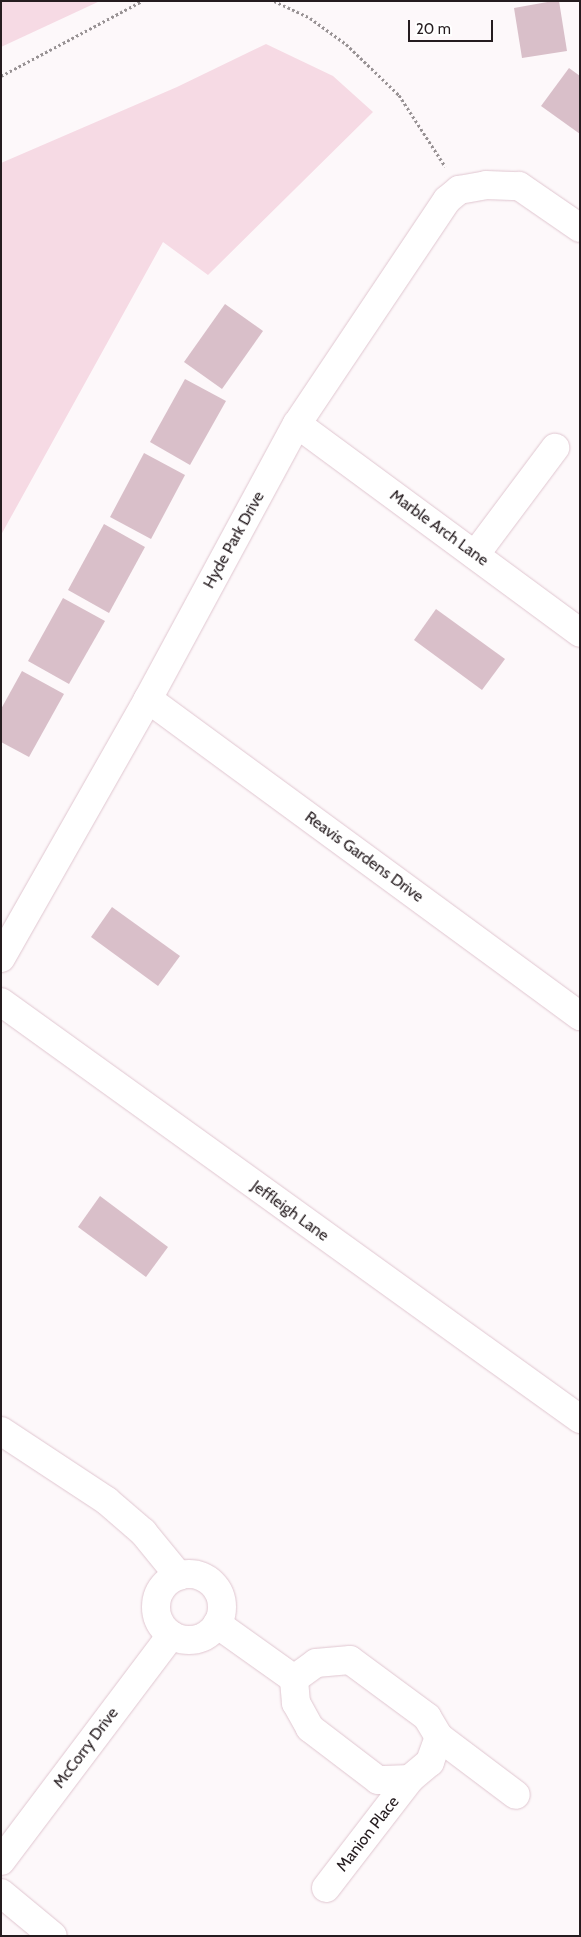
<!DOCTYPE html>
<html>
<head>
<meta charset="utf-8">
<style>
	body { margin:0 }
	#map { position:relative; width:581px; height:1937px; overflow:hidden; background:#fdf8fa; font-family:Cabin,sans-serif }
	div>[style] { position:absolute }
	.green>* { inset:0; background:#f6dae4 }
	.building>* { inset:0; background:#d9bfc9 }
	.path>* { height:3px; margin-top:-1.5px; transform-origin:0; background:repeating-linear-gradient(90deg,#989294 0 2.5px,transparent 0 5px) }
	.roads { filter:drop-shadow(0 0 1px #e0c6d0) drop-shadow(0 0 1px #e0c6d0) }
	.minor>* { height:28px; margin:-14px; padding:0 14px; transform-origin:14px; border-radius:14px; background:#fff }
	.minor>.ring { margin:-14px; padding:0; box-sizing:content-box; background:none; border:28px solid #fff; border-radius:50% }
	span { translate:-50% -50%; white-space:nowrap; text-align:center; line-height:1.15; -webkit-text-stroke:5px #fff; paint-order:stroke }
	.street-label { font-size:16px; color:#251c1f }
	.frame { position:absolute; inset:0; border:2px solid #251c1f; pointer-events:none }
	.scale { position:absolute; left:408px; top:20px; width:85px; height:22px; box-sizing:border-box; border:2px solid #251c1f; border-top:0; padding-left:6px; font-size:15px; line-height:18px; white-space:nowrap; color:#251c1f; -webkit-text-stroke:4px #fff; paint-order:stroke }
</style>
</head>
<body>
<div id="map">
	<div class="green">
		<div style="clip-path:polygon(1px 1px,100px 1px,1px 47px)"></div>
		<div style="clip-path:polygon(266px 44px,333px 76px,373px 112px,208px 275px,163px 242px,1px 535px,1px 163px,177px 87px)"></div>
	</div>
	<div class="building">
		<div style="clip-path:polygon(553px 1px,559px 1px,567px 51px,522px 58px,514px 8px)"></div>
		<div style="clip-path:polygon(569px 68px,580px 76px,580px 134px,541px 106px)"></div>
		<div style="clip-path:polygon(225px 304px,263px 331px,222px 389px,184px 362px)"></div>
		<div style="clip-path:polygon(185px 379px,226px 401px,190px 465px,150px 442px)"></div>
		<div style="clip-path:polygon(144px 453px,185px 475px,151px 539px,110px 517px)"></div>
		<div style="clip-path:polygon(104px 524px,145px 547px,109px 613px,68px 590px)"></div>
		<div style="clip-path:polygon(63px 598px,105px 621px,69px 684px,28px 661px)"></div>
		<div style="clip-path:polygon(436px 609px,505px 659px,482px 690px,414px 640px)"></div>
		<div style="clip-path:polygon(22px 671px,64px 694px,29px 757px,1px 742px,1px 709px)"></div>
		<div style="clip-path:polygon(112px 907px,180px 956px,158px 986px,91px 937px)"></div>
		<div style="clip-path:polygon(100px 1196px,168px 1247px,146px 1277px,78px 1227px)"></div>
	</div>
	<div class="path">
		<div style="left:274px;top:1px;width:40px;rotate:25deg"></div>
		<div style="left:310px;top:18px;width:44px;rotate:35.8deg"></div>
		<div style="left:346px;top:44px;width:74px;rotate:43.9deg"></div>
		<div style="left:399px;top:95px;width:85px;rotate:57.1deg"></div>
		<div style="left:1px;top:76px;width:160px;rotate:-28deg"></div>
	</div>
	<div class="roads">
		<div class="minor">
			<div style="left:297px;top:424px;width:352px;rotate:36.4deg"></div>
			<div style="left:475px;top:555px;width:134px;rotate:-53.2deg"></div>
			<div style="left:148px;top:699px;width:536px;rotate:36.27deg"></div>
			<div style="left:1px;top:958px;width:298px;rotate:-60.4deg"></div>
			<div style="left:148px;top:699px;width:313px;rotate:-61.6deg"></div>
			<div style="left:297px;top:424px;width:270px;rotate:-56.2deg"></div>
			<div style="left:447px;top:200px;width:16px;rotate:-40deg"></div>
			<div style="left:459px;top:190px;width:27px;rotate:-10deg"></div>
			<div style="left:486px;top:185px;width:33px;rotate:2deg"></div>
			<div style="left:519px;top:186px;width:74px;rotate:34.5deg"></div>
			<div style="left:1px;top:1002px;width:714px;rotate:35.76deg"></div>
			<div style="left:1px;top:1431px;width:127px;rotate:33.4deg"></div>
			<div style="left:107px;top:1501px;width:48px;rotate:40.7deg"></div>
			<div style="left:143px;top:1532px;width:57px;rotate:50.7deg"></div>
			<div class="ring" style="left:156px;top:1574px;width:38px;height:38px"></div>
			<div style="left:217px;top:1624px;width:95px;rotate:35.5deg"></div>
			<div style="left:294px;top:1679px;width:27px;rotate:-36deg"></div>
			<div style="left:316px;top:1663px;width:34px;rotate:-5deg"></div>
			<div style="left:350px;top:1660px;width:96px;rotate:36.5deg"></div>
			<div style="left:427px;top:1717px;width:23px;rotate:59deg"></div>
			<div style="left:439px;top:1737px;width:27px;rotate:110deg"></div>
			<div style="left:430px;top:1762px;width:26px;rotate:140deg"></div>
			<div style="left:410px;top:1779px;width:32px;rotate:178deg"></div>
			<div style="left:378px;top:1780px;width:86px;rotate:-142.6deg"></div>
			<div style="left:310px;top:1728px;width:29px;rotate:-119deg"></div>
			<div style="left:296px;top:1703px;width:24px;rotate:-95deg"></div>
			<div style="left:439px;top:1737px;width:96px;rotate:37deg"></div>
			<div style="left:1px;top:1861px;width:283px;rotate:-53deg"></div>
			<div style="left:326px;top:1888px;width:138px;rotate:-52.4deg"></div>
			<div style="left:1px;top:1893px;width:67px;rotate:39.6deg"></div>
		</div>
	</div>
	<div class="street-label">
		<span style="left:439px;top:528px;rotate:36deg">Marble Arch Lane</span>
		<span style="left:234px;top:540px;rotate:-61deg">Hyde Park Drive</span>
		<span style="left:364px;top:857px;rotate:36deg">Reavis Gardens Drive</span>
		<span style="left:290px;top:1211px;rotate:36deg">Jeffleigh Lane</span>
		<span style="left:86px;top:1748px;rotate:-53deg">McCorry Drive</span>
		<span style="left:368px;top:1834px;rotate:-52deg">Manion Place</span>
	</div>
	<div class="frame"></div>
	<div class="scale">20 m</div>
</div>
</body>
</html>
